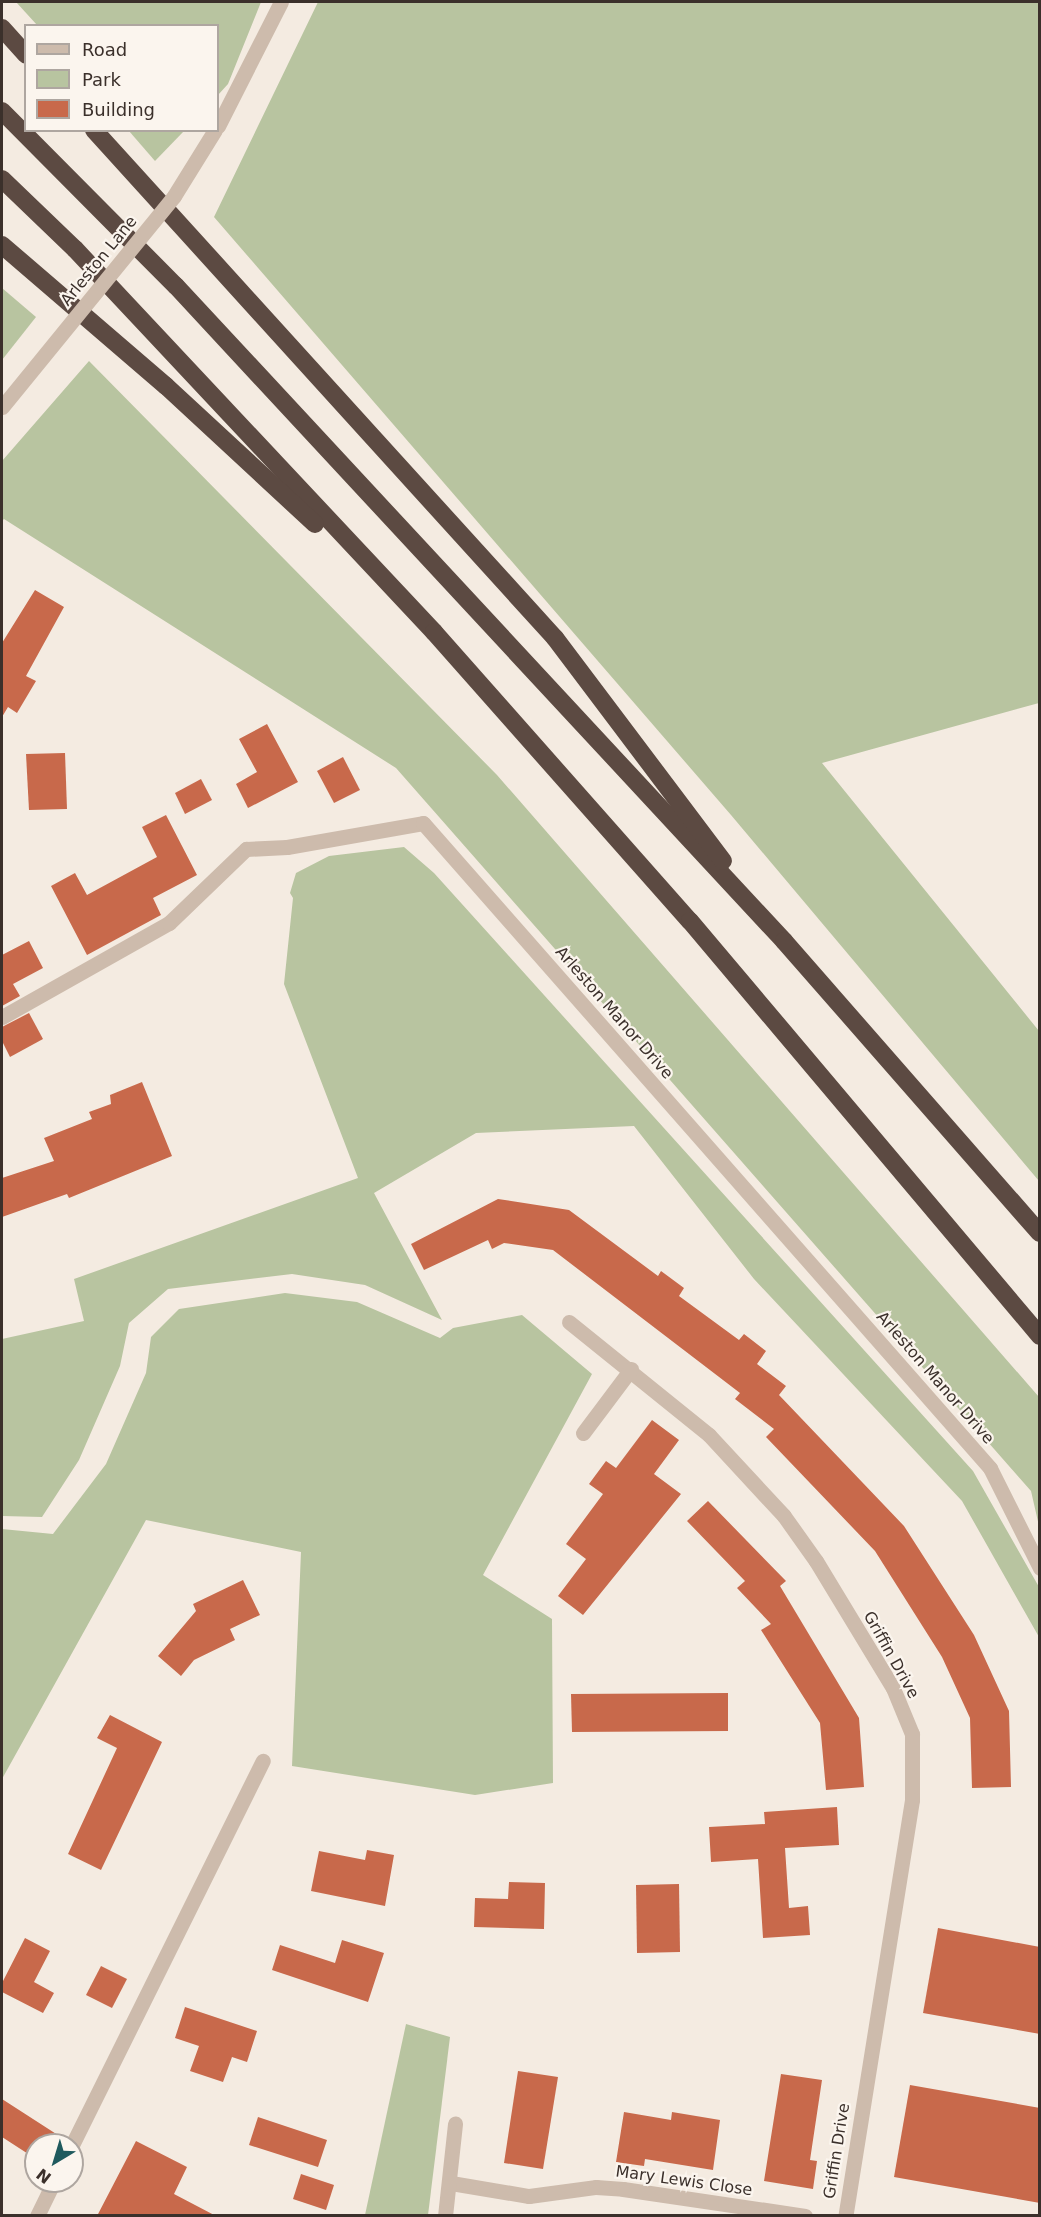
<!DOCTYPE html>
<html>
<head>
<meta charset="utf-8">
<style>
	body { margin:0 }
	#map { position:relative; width:1041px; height:2217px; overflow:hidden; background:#f4ebe1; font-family:"DejaVu Sans",sans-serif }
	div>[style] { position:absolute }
	.green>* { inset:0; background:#b8c4a0 }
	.building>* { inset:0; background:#c8694b }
	.minor>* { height:15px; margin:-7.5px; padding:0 7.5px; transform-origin:7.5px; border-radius:7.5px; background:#cdbbac }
	.motorway>* { height:18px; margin:-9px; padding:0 9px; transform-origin:9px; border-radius:9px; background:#5c4a42 }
	.minor-bridge>* { height:15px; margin:-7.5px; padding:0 7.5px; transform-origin:7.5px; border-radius:7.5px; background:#cdbbac }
	span { translate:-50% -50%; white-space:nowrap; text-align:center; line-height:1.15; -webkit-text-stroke:4.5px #fbf5ee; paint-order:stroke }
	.street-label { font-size:16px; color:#3b302b }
	.frame { position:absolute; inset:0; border:3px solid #3b302b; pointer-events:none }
	.legend { position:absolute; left:24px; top:24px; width:195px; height:108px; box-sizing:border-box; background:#fbf5ee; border:2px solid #aea6a0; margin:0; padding:8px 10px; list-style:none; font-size:18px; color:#3b302b }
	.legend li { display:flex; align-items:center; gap:12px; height:30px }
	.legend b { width:30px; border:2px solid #aea6a0 }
	.north { position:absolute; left:24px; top:2133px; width:60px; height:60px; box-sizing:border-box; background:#fbf5ee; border:2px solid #aea6a0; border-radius:50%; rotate:218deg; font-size:16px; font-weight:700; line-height:24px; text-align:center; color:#3b302b }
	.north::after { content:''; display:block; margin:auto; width:21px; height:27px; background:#1f5a5e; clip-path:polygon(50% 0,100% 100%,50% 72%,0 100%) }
</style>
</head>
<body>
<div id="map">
	<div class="green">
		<div style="clip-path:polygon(16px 2px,261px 2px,228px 84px,218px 95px,218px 26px,37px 25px)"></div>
		<div style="clip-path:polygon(318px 2px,1039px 2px,1039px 703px,822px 763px,1039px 1031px,1039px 1181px,731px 815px,214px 217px)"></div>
		<div style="clip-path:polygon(129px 131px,184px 131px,155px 161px)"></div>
		<div style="clip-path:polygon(2px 288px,36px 317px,2px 360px)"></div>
		<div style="clip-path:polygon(89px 361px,497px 775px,1039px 1397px,1039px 1526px,1031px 1491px,396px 768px,4px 519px,2px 521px,2px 461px)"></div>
		<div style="clip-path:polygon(404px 847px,434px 873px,973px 1471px,1039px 1587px,1039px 1637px,962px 1501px,754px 1279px,634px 1126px,476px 1133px,374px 1193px,442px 1320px,365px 1285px,292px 1274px,168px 1289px,129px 1323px,120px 1366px,79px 1460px,42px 1517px,2px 1516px,2px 1339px,84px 1321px,74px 1279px,358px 1178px,284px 984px,293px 898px,290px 893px,296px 873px,329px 856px)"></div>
		<div style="clip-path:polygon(285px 1293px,357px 1302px,440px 1338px,453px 1328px,522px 1315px,592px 1374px,483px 1575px,552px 1619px,553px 1783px,475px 1795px,292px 1766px,301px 1552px,146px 1520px,2px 1779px,2px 1529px,53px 1534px,106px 1464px,146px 1373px,151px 1337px,179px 1309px)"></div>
		<div style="clip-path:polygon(406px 2024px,450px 2037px,428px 2215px,365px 2215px)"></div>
	</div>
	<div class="building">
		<div style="clip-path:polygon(35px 590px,64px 607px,26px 676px,36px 681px,17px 713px,8px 707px,2px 717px,2px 643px)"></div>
		<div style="clip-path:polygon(267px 724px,298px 782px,248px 808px,236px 784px,257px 772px,239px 739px)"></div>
		<div style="clip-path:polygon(65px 753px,67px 809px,29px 810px,26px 754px)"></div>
		<div style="clip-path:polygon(343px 757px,360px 790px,334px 803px,317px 771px)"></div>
		<div style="clip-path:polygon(201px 779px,212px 800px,185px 814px,175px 793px)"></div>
		<div style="clip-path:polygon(166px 815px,197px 875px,153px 898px,161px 915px,87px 955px,51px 886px,75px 873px,87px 895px,157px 857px,142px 827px)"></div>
		<div style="clip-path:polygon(29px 941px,43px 968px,13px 984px,20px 996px,2px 1006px,2px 955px)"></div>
		<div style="clip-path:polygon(29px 1013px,43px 1039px,10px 1057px,2px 1041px,2px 1027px)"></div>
		<div style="clip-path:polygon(142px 1082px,172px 1156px,69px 1198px,67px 1194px,2px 1217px,2px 1178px,54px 1161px,44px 1138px,92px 1119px,89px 1112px,111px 1104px,110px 1095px)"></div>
		<div style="clip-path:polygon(498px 1199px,569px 1210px,658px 1276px,661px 1271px,684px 1288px,679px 1296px,739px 1340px,744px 1334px,766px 1351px,757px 1364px,786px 1386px,779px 1395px,904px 1526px,974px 1635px,1009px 1711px,1011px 1787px,972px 1788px,970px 1718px,942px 1657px,875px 1551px,766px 1437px,774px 1429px,735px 1399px,740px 1393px,553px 1250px,504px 1243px,492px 1249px,488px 1240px,424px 1270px,411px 1244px)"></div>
		<div style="clip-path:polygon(652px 1420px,679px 1440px,654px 1474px,681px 1494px,583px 1615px,558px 1596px,586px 1559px,566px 1544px,603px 1494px,589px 1484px,606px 1461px,616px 1468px)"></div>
		<div style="clip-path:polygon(708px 1501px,786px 1581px,780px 1586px,859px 1718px,864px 1787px,826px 1790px,820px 1723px,761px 1630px,771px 1624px,737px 1588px,745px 1581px,687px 1521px)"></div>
		<div style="clip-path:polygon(243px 1580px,260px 1615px,230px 1629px,235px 1640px,194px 1660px,181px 1676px,158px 1656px,196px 1611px,193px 1604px)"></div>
		<div style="clip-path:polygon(728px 1693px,728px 1731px,572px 1732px,571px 1694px)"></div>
		<div style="clip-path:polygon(110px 1715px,162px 1742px,101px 1870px,68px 1854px,117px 1748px,97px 1738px)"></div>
		<div style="clip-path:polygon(837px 1807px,839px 1845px,785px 1848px,789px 1908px,808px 1906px,810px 1935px,763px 1938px,758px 1859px,711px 1862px,709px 1827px,765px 1824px,764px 1812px)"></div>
		<div style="clip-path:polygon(367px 1850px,394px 1855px,385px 1906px,311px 1891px,319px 1851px,365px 1860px)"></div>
		<div style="clip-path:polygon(509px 1882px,545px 1883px,544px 1929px,474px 1927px,475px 1898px,508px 1899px)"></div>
		<div style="clip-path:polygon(679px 1884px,680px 1952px,637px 1953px,636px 1885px)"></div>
		<div style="clip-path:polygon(938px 1928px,1040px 1947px,1040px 2034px,923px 2013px)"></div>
		<div style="clip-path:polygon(25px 1938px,50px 1951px,34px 1982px,54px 1993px,43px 2013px,2px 1992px,2px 1983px)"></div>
		<div style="clip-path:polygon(342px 1940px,384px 1953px,368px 2002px,272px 1970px,280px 1945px,335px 1963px)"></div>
		<div style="clip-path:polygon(101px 1966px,127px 1979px,112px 2008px,86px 1995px)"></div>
		<div style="clip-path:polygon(185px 2007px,257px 2031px,247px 2062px,232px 2057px,223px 2082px,190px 2071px,199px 2046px,175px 2038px)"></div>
		<div style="clip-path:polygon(518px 2071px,558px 2077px,543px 2169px,504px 2163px)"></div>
		<div style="clip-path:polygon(781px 2074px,822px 2080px,810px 2160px,817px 2161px,813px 2189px,764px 2181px)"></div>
		<div style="clip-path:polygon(910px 2085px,1040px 2108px,1040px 2203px,894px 2177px)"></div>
		<div style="clip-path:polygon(2px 2099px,64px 2139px,62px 2145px,36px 2145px,36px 2159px,2px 2137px)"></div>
		<div style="clip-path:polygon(624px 2112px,671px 2120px,672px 2112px,720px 2120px,713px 2170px,645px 2159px,644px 2166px,616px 2162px)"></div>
		<div style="clip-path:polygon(258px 2117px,327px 2140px,318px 2167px,249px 2145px)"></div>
		<div style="clip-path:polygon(136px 2141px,187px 2167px,174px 2194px,216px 2216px,97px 2216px)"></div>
		<div style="clip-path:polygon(301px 2174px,334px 2185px,326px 2210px,293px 2199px)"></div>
	</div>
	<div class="minor">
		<div style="left:218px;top:126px;width:139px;rotate:-63.1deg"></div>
		<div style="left:2px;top:1017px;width:192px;rotate:-29.4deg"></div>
		<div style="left:169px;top:923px;width:107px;rotate:-43.9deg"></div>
		<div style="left:246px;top:849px;width:41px;rotate:-2.8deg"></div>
		<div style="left:287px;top:847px;width:138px;rotate:-10deg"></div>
		<div style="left:423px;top:823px;width:859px;rotate:48.68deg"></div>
		<div style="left:990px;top:1468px;width:112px;rotate:63.4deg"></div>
		<div style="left:569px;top:1322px;width:180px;rotate:38.9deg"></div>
		<div style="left:709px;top:1435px;width:110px;rotate:47.2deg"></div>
		<div style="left:784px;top:1516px;width:55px;rotate:54.6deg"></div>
		<div style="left:816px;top:1561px;width:149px;rotate:58.8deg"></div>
		<div style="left:893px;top:1688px;width:50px;rotate:67.6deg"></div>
		<div style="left:912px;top:1734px;width:66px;rotate:90deg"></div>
		<div style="left:912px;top:1800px;width:421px;rotate:99.1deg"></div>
		<div style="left:583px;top:1433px;width:80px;rotate:-53.1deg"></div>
		<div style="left:72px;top:2145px;width:429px;rotate:-63.6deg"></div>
		<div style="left:451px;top:2183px;width:79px;rotate:9.5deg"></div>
		<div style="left:529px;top:2196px;width:68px;rotate:-7.7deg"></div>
		<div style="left:596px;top:2187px;width:27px;rotate:4deg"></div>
		<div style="left:623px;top:2189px;width:184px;rotate:8.4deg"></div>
		<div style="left:37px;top:2216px;width:39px;rotate:-64deg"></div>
		<div style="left:445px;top:2216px;width:93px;rotate:-83.8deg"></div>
	</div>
	<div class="motorway">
		<div style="left:2px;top:28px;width:36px;rotate:48deg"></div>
		<div style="left:2px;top:111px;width:247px;rotate:45.2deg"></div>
		<div style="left:176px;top:286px;width:894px;rotate:47.13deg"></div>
		<div style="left:784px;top:941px;width:388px;rotate:48.8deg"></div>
		<div style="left:94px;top:130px;width:686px;rotate:47.78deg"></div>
		<div style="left:555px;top:638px;width:279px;rotate:53deg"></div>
		<div style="left:2px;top:179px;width:101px;rotate:43.8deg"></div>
		<div style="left:75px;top:249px;width:525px;rotate:46.85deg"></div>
		<div style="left:434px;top:632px;width:386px;rotate:48.5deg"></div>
		<div style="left:690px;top:921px;width:543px;rotate:49.86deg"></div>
		<div style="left:2px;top:245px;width:216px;rotate:40.7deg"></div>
		<div style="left:166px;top:386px;width:203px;rotate:42.8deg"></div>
	</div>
	<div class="minor-bridge">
		<div style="left:2px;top:407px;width:272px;rotate:-50.8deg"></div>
		<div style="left:174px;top:196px;width:78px;rotate:-58.2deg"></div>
	</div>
	<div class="street-label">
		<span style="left:99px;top:261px;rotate:-51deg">Arleston Lane</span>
		<span style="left:614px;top:1013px;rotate:49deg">Arleston Manor Drive</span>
		<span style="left:935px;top:1378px;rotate:49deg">Arleston Manor Drive</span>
		<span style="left:891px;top:1655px;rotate:61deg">Griffin Drive</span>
		<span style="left:837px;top:2151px;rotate:-81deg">Griffin Drive</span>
		<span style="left:684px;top:2181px;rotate:8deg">Mary Lewis Close</span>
	</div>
	<div class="frame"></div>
	<ul class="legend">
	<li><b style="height:8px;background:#cdbbac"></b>Road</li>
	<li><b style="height:16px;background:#b8c4a0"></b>Park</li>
	<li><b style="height:16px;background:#c8694b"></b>Building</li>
	</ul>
	<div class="north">N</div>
</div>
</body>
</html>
